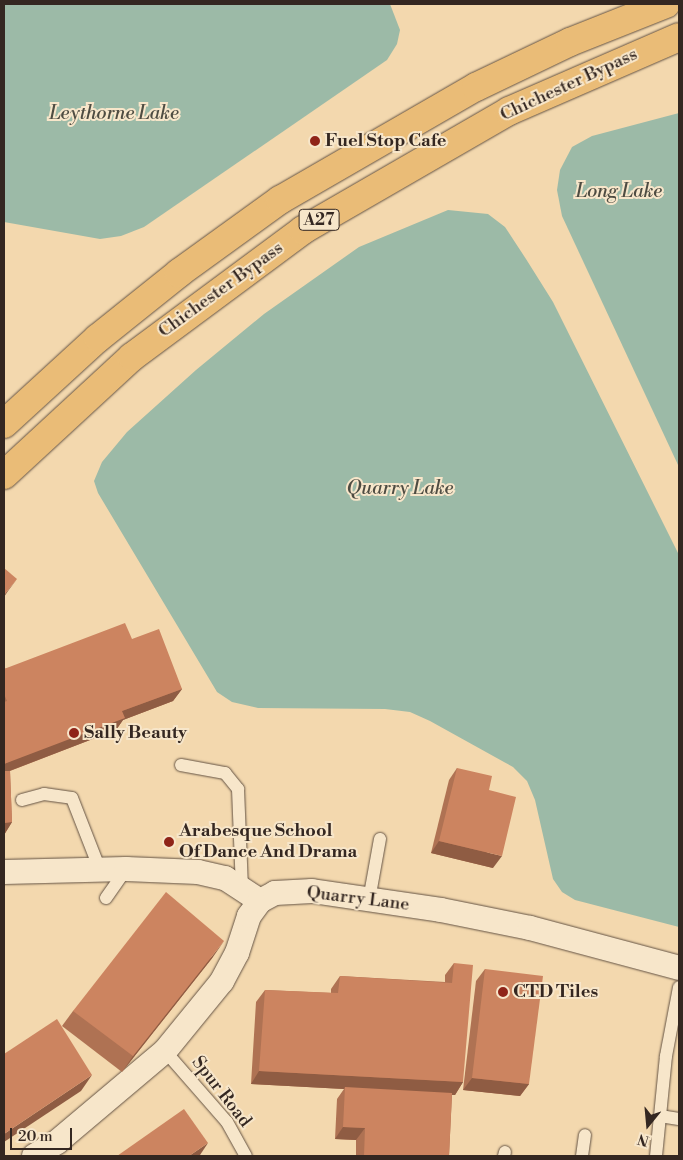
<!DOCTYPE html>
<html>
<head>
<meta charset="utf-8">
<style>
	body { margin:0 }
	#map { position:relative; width:683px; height:1160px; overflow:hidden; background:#f3d8ae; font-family:"Libre Bodoni",serif }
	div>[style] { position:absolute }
	.water>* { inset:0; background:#9cbaa7 }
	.roads { filter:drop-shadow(0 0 1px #645344) drop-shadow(0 0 1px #645344) }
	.service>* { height:12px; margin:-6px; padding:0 6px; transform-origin:6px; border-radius:6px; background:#f7e6ca }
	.minor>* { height:24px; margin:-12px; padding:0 12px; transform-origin:12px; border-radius:12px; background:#f7e6ca }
	.trunk>* { height:28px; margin:-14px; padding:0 14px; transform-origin:14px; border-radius:14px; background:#eabc77 }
	.wall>* { inset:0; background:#af7253 }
	.shaded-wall>* { inset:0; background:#8f5c43 }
	.building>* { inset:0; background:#cc8460 }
	.dots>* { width:14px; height:14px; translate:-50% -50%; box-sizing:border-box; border:2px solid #f7e6ca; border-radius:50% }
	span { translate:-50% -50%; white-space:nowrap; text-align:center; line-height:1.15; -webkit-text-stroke:4px #f7e6ca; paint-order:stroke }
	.shield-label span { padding:1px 4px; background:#f7e6ca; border:1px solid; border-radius:4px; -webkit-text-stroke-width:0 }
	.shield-label { font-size:16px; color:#342721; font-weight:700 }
	.street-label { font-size:18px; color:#342721 }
	.poi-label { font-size:18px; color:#342721; font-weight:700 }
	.left { translate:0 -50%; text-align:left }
	.water-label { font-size:19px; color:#4e4c42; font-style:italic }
	.frame { position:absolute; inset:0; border:5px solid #342721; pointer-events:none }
	.north { position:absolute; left:623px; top:1100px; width:50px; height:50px; -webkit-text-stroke:4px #f7e6ca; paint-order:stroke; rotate:197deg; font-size:14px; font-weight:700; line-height:20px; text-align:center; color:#342721 }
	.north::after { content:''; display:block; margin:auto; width:18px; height:22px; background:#342721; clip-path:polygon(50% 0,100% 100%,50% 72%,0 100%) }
	.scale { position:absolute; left:10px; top:1128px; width:62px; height:22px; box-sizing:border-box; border:2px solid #342721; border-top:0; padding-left:6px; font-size:15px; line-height:18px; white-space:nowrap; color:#342721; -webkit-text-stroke:4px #f7e6ca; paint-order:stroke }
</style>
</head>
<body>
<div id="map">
	<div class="water">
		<div style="clip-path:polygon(4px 4px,390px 4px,400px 30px,397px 44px,387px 60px,144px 227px,121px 236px,100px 239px,4px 222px)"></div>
		<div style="clip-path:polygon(679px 113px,679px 467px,562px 216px,557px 190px,560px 170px,572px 147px,592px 136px)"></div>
		<div style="clip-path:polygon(448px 210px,488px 214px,505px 227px,526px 259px,553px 302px,679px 555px,679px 927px,575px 900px,562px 892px,553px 879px,535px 800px,527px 781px,513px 767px,430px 721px,410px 712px,385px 709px,258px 708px,232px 702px,217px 692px,98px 493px,94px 481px,102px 462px,127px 432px,196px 370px,264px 314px,359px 247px)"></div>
	</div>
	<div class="roads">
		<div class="service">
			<div style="left:181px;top:765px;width:45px;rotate:10.3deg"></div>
			<div style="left:225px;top:773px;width:21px;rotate:51deg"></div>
			<div style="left:238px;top:789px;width:99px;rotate:87.7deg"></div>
			<div style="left:22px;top:800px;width:23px;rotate:-15deg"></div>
			<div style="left:44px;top:794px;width:28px;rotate:8deg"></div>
			<div style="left:72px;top:798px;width:77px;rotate:68.7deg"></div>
			<div style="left:106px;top:898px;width:35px;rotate:-55deg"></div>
			<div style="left:369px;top:900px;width:62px;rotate:-79.8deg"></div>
			<div style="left:165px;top:1051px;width:94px;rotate:48.9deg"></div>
			<div style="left:227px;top:1122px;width:39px;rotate:61deg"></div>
			<div style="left:660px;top:1116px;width:19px;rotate:9deg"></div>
			<div style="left:504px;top:1156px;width:4px;rotate:-76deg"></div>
			<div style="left:582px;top:1156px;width:21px;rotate:-82deg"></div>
			<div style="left:656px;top:1156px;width:100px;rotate:-84.3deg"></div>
			<div style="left:666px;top:1056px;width:70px;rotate:-79.3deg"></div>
		</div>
		<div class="minor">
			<div style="left:4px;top:872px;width:122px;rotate:-1.4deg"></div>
			<div style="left:126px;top:869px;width:72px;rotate:2.4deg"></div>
			<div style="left:198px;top:872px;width:28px;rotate:13deg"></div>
			<div style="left:225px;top:878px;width:42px;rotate:33.3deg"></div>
			<div style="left:34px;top:1156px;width:27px;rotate:-31deg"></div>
			<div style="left:57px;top:1142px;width:141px;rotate:-40.1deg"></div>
			<div style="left:165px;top:1051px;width:90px;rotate:-50.8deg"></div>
			<div style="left:222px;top:981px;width:32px;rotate:-62deg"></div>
			<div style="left:237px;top:953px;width:39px;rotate:-72deg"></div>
			<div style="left:249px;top:916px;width:19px;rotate:-54deg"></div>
			<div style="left:260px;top:901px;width:17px;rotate:-28deg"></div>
			<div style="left:275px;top:893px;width:37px;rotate:-3deg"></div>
			<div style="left:312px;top:891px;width:130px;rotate:8.4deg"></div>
			<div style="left:441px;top:910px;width:91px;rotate:11.4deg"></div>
			<div style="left:530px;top:928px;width:154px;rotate:15deg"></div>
		</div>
		<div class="trunk">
			<div style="left:4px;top:424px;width:127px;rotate:-42.5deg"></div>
			<div style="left:98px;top:338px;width:104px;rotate:-38.7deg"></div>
			<div style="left:179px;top:273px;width:125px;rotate:-35.9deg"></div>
			<div style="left:280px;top:200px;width:226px;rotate:-30deg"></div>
			<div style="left:476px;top:87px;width:104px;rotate:-25.6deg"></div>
			<div style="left:570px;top:42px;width:103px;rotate:-21.6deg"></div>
			<div style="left:4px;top:475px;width:174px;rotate:-42.7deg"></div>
			<div style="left:132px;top:357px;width:213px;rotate:-36.6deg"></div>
			<div style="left:303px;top:230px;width:238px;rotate:-30deg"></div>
			<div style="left:509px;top:111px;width:185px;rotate:-23.5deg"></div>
		</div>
	</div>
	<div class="wall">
		<div style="clip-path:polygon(132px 639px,182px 689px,173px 701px,123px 720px,116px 730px,10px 771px,12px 822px,4px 835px,4px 669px)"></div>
		<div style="clip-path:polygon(457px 768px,493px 868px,431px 853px,449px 780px)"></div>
		<div style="clip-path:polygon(213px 957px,122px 1072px,62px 1026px,73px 1011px)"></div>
		<div style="clip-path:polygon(454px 963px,463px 1082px,455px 1095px,452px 1095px,449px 1156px,356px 1156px,356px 1140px,335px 1139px,337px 1099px,344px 1089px,251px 1084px,256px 1002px,265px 990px,331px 993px,331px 989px,340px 976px,445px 982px,445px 975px)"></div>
		<div style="clip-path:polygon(485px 969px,529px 1084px,520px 1096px,463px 1090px,476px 981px)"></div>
	</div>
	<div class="shaded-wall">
		<div style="clip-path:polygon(17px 579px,8px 591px,4px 597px,4px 595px)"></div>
		<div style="clip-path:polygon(182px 689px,173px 701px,123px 720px,116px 730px,4px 773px,4px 764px,122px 711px)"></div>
		<div style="clip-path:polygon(12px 822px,4px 835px,4px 823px)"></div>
		<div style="clip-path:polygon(439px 841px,502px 856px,493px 868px,431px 853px)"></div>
		<div style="clip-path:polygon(224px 941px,213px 957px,122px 1072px,133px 1056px)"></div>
		<div style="clip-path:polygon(259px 1071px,463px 1082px,455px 1095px,345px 1089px,345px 1087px,344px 1089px,251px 1084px)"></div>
		<div style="clip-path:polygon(92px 1075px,81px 1091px,4px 1142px,4px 1134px)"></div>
		<div style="clip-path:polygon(472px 1078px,529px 1084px,520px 1096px,463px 1090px)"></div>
		<div style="clip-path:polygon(343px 1127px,365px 1128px,356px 1140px,335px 1139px)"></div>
		<div style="clip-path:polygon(208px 1143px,200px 1155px,198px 1156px,189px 1156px)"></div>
	</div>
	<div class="building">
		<div style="clip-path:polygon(4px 568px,17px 579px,4px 595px)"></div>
		<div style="clip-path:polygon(125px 623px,132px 639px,159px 629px,182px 689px,122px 711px,125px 718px,4px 764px,4px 702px,7px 701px,4px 694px,4px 669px)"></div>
		<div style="clip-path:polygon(457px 768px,492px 776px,489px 790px,516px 797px,502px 856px,439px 841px)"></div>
		<div style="clip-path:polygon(4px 771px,10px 771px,12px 822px,4px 823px)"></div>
		<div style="clip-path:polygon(166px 892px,224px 941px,133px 1056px,73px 1011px)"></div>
		<div style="clip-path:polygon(454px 963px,473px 965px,463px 1082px,259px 1071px,265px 990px,338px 993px,340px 976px,452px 983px)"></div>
		<div style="clip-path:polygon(485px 969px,543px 976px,529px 1084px,472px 1078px)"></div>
		<div style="clip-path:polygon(57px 1019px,92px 1075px,4px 1134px,4px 1054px)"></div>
		<div style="clip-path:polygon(345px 1087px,452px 1093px,449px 1156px,364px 1156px,365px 1128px,343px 1127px)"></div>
		<div style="clip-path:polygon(184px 1109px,208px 1143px,189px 1156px,117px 1156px)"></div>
	</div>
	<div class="dots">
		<div style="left:315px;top:141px;background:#8f2418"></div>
		<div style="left:74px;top:733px;background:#8f2418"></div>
		<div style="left:169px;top:842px;background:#8f2418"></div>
		<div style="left:503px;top:992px;background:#8f2418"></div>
	</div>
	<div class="shield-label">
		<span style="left:319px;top:220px">A27</span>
	</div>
	<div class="street-label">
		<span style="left:569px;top:85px;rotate:-25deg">Chichester Bypass</span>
		<span style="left:221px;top:290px;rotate:-36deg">Chichester Bypass</span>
		<span style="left:358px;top:899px;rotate:7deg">Quarry Lane</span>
		<span style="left:221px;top:1092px;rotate:52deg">Spur Road</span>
	</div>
	<div class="poi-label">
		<span class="left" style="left:325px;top:141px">Fuel Stop Cafe</span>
		<span class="left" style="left:84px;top:733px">Sally Beauty</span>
		<span class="left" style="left:179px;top:842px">Arabesque School<br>Of Dance And Drama</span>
		<span class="left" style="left:513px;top:992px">CTD Tiles</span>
	</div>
	<div class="water-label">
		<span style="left:114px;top:114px">Leythorne Lake</span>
		<span style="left:619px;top:192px">Long Lake</span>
		<span style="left:400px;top:489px">Quarry Lake</span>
	</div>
	<div class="frame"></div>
	<div class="north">N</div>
	<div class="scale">20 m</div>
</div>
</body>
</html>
